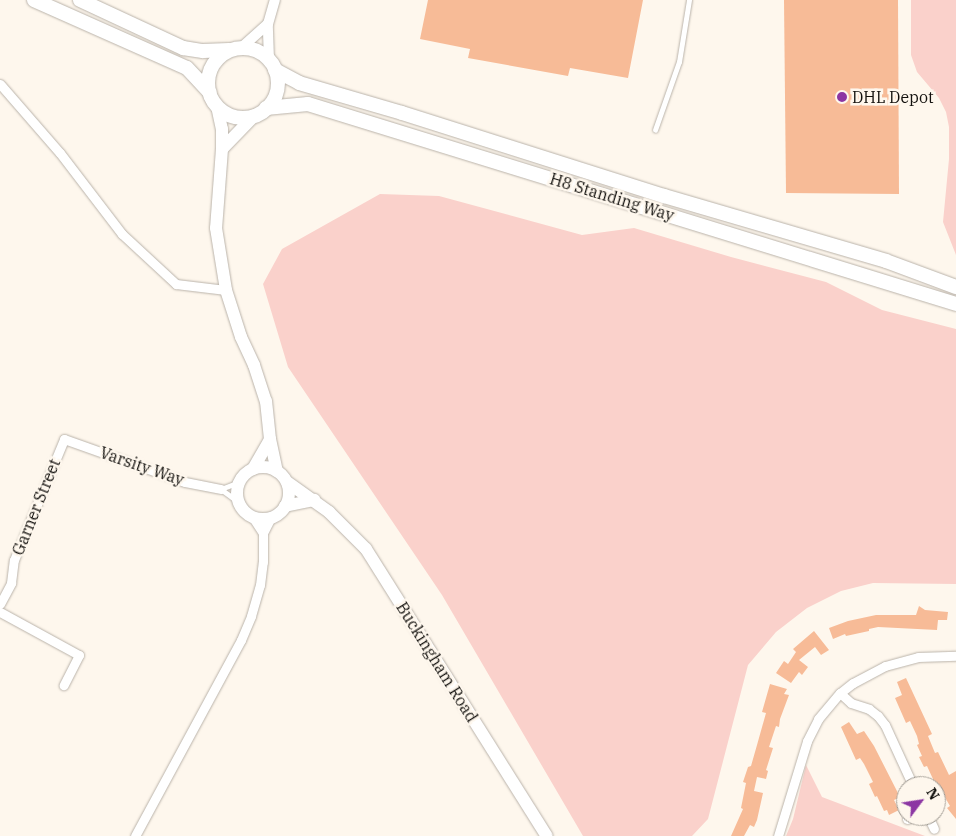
<!DOCTYPE html>
<html>
<head>
<meta charset="utf-8">
<style>
	body { margin:0 }
	#map { position:relative; width:956px; height:836px; overflow:hidden; background:#fef7ed; font-family:"IBM Plex Serif",serif }
	div>[style] { position:absolute }
	.green>* { inset:0; background:#fad1cb }
	.building>* { inset:0; background:#f7bb97 }
	.roads { filter:drop-shadow(0 0 1px #bab3aa) drop-shadow(0 0 1px #bab3aa) }
	.service>* { height:4.5px; margin:-2.25px; padding:0 2.25px; transform-origin:2.25px; border-radius:2.25px; background:#fff }
	.minor>* { height:9px; margin:-4.5px; padding:0 4.5px; transform-origin:4.5px; border-radius:4.5px; background:#fff }
	.tertiary>* { height:10px; margin:-5px; padding:0 5px; transform-origin:5px; border-radius:5px; background:#fff }
	.secondary>* { height:12px; margin:-6px; padding:0 6px; transform-origin:6px; border-radius:6px; background:#fff }
	.secondary>.ring { margin:-6px; padding:0; box-sizing:content-box; background:none; border:12px solid #fff; border-radius:50% }
	.trunk>* { height:14px; margin:-7px; padding:0 7px; transform-origin:7px; border-radius:7px; background:#fff }
	.trunk>.ring { margin:-7px; padding:0; box-sizing:content-box; background:none; border:14px solid #fff; border-radius:50% }
	.dots>* { width:14px; height:14px; translate:-50% -50%; box-sizing:border-box; border:2px solid #fef7ed; border-radius:50% }
	span { translate:-50% -50%; white-space:nowrap; text-align:center; line-height:1.15; -webkit-text-stroke:5px #fef7ed; paint-order:stroke }
	.poi-label { font-size:16px; color:#12100d }
	.left { translate:0 -50%; text-align:left }
	.street-label { font-size:16px; color:#12100d }
	.north { position:absolute; left:896px; top:776px; width:50px; height:50px; box-sizing:border-box; background:#fef7ed; border:1px solid #a09b93; border-radius:50%; rotate:59deg; font-size:14px; font-weight:700; line-height:20px; text-align:center; color:#12100d }
	.north::after { content:''; display:block; margin:auto; width:18px; height:22px; background:#8c36a3; clip-path:polygon(50% 0,100% 100%,50% 72%,0 100%) }
</style>
</head>
<body>
<div id="map">
	<div class="green">
		<div style="clip-path:polygon(911px 0,956px 0,956px 255px,943px 222px,949px 159px,949px 127px,946px 112px,939px 98px,917px 72px,911px 55px)"></div>
		<div style="clip-path:polygon(380px 194px,439px 196px,582px 235px,634px 228px,731px 257px,826px 282px,882px 310px,956px 329px,956px 584px,873px 583px,841px 591px,807px 608px,776px 632px,748px 665px,708px 819px,692px 836px,583px 836px,442px 595px,288px 367px,263px 284px,282px 249px)"></div>
		<div style="clip-path:polygon(806px 765px,822px 797px,925px 836px,786px 836px,793px 819px)"></div>
	</div>
	<div class="building">
		<div style="clip-path:polygon(428px 0,643px 0,628px 78px,570px 68px,568px 76px,468px 58px,470px 49px,420px 39px)"></div>
		<div style="clip-path:polygon(784px 0,898px 0,899px 194px,786px 193px)"></div>
		<div style="clip-path:polygon(919px 606px,925px 610px,948px 612px,947px 620px,938px 620px,937px 630px,878px 627px,869px 629px,869px 631px,846px 636px,845px 634px,833px 639px,829px 628px,848px 621px,876px 615px,916px 615px)"></div>
		<div style="clip-path:polygon(814px 631px,829px 650px,821px 655px,815px 647px,799px 660px,808px 667px,802px 675px,799px 672px,791px 683px,776px 673px,784px 661px,788px 664px,796px 652px,793px 649px)"></div>
		<div style="clip-path:polygon(906px 678px,932px 734px,928px 736px,935px 753px,938px 752px,949px 775px,956px 771px,956px 819px,947px 808px,950px 806px,940px 789px,938px 790px,927px 766px,924px 767px,919px 757px,922px 756px,917px 745px,919px 744px,917px 736px,910px 721px,906px 723px,895px 698px,902px 695px,897px 682px)"></div>
		<div style="clip-path:polygon(770px 684px,787px 689px,784px 694px,789px 695px,780px 719px,779px 727px,776px 726px,769px 747px,773px 748px,766px 770px,768px 771px,766px 779px,757px 777px,754px 791px,763px 793px,757px 820px,754px 827px,750px 825px,744px 836px,731px 836px,743px 809px,741px 808px,746px 783px,743px 782px,748px 767px,751px 766px,757px 745px,766px 713px,762px 712px)"></div>
		<div style="clip-path:polygon(849px 722px,857px 734px,864px 731px,874px 746px,900px 797px,894px 800px,899px 810px,889px 815px,887px 810px,884px 811px,877px 796px,875px 797px,869px 784px,873px 782px,864px 764px,860px 758px,856px 760px,841px 727px)"></div>
	</div>
	<div class="roads">
		<div class="service">
			<div style="left:655px;top:130px;width:72px;rotate:-70.6deg"></div>
			<div style="left:679px;top:62px;width:63px;rotate:-80.8deg"></div>
			<div style="left:221px;top:489px;width:24px;rotate:36deg"></div>
			<div style="left:221px;top:489px;width:19px;rotate:-21deg"></div>
		</div>
		<div class="minor">
			<div style="left:0;top:84px;width:91px;rotate:49deg"></div>
			<div style="left:60px;top:153px;width:102px;rotate:52.6deg"></div>
			<div style="left:122px;top:234px;width:74px;rotate:42.8deg"></div>
			<div style="left:176px;top:284px;width:50px;rotate:6.8deg"></div>
			<div style="left:263px;top:533px;width:18px;rotate:-63deg"></div>
			<div style="left:0;top:604px;width:24px;rotate:-62deg"></div>
			<div style="left:11px;top:583px;width:23px;rotate:-83deg"></div>
			<div style="left:14px;top:560px;width:131px;rotate:-67.5deg"></div>
			<div style="left:64px;top:439px;width:128px;rotate:19.6deg"></div>
			<div style="left:185px;top:482px;width:37px;rotate:11deg"></div>
			<div style="left:0;top:612px;width:90px;rotate:28.6deg"></div>
			<div style="left:79px;top:655px;width:34px;rotate:117deg"></div>
			<div style="left:840px;top:693px;width:15px;rotate:42deg"></div>
			<div style="left:851px;top:703px;width:19px;rotate:18deg"></div>
			<div style="left:869px;top:709px;width:11px;rotate:38deg"></div>
			<div style="left:878px;top:716px;width:11px;rotate:52deg"></div>
			<div style="left:885px;top:725px;width:67px;rotate:65.3deg"></div>
			<div style="left:928px;top:816px;width:14px;rotate:65deg"></div>
			<div style="left:907px;top:819px;width:9px;rotate:-21deg"></div>
			<div style="left:135px;top:836px;width:223px;rotate:-61.6deg"></div>
			<div style="left:241px;top:640px;width:26px;rotate:-67deg"></div>
			<div style="left:251px;top:616px;width:32px;rotate:-74deg"></div>
			<div style="left:260px;top:585px;width:23px;rotate:-83deg"></div>
			<div style="left:263px;top:562px;width:29px;rotate:-90deg"></div>
			<div style="left:263px;top:533px;width:20px;rotate:-123deg"></div>
			<div style="left:778px;top:836px;width:99px;rotate:-73deg"></div>
			<div style="left:807px;top:741px;width:25px;rotate:-63deg"></div>
			<div style="left:818px;top:719px;width:34px;rotate:-50deg"></div>
			<div style="left:840px;top:693px;width:16px;rotate:-38deg"></div>
			<div style="left:853px;top:683px;width:36px;rotate:-28deg"></div>
			<div style="left:885px;top:666px;width:34px;rotate:-15deg"></div>
			<div style="left:918px;top:657px;width:38px;rotate:-2deg"></div>
		</div>
		<div class="tertiary">
			<div style="left:241px;top:48px;width:36px;rotate:-42deg"></div>
			<div style="left:269px;top:60px;width:36px;rotate:-92deg"></div>
			<div style="left:268px;top:24px;width:25px;rotate:-74deg"></div>
		</div>
		<div class="secondary">
			<div style="left:217px;top:106px;width:24px;rotate:78deg"></div>
			<div style="left:222px;top:129px;width:20px;rotate:90deg"></div>
			<div style="left:222px;top:149px;width:79px;rotate:94.3deg"></div>
			<div style="left:216px;top:228px;width:63px;rotate:80.8deg"></div>
			<div style="left:226px;top:290px;width:49px;rotate:72.3deg"></div>
			<div style="left:241px;top:337px;width:31px;rotate:65deg"></div>
			<div style="left:254px;top:365px;width:38px;rotate:72deg"></div>
			<div style="left:266px;top:401px;width:38px;rotate:84deg"></div>
			<div style="left:270px;top:439px;width:33px;rotate:78deg"></div>
			<div style="left:222px;top:149px;width:47px;rotate:-45.9deg"></div>
			<div class="ring" style="left:237px;top:467px;width:40px;height:40px"></div>
			<div style="left:253px;top:469px;width:34px;rotate:-60deg"></div>
			<div style="left:287px;top:482px;width:52px;rotate:35.5deg"></div>
			<div style="left:329px;top:512px;width:52px;rotate:45deg"></div>
			<div style="left:366px;top:549px;width:339px;rotate:57.8deg"></div>
			<div style="left:285px;top:506px;width:30px;rotate:-12deg"></div>
		</div>
		<div class="trunk">
			<div style="left:34px;top:0;width:167px;rotate:24deg"></div>
			<div style="left:187px;top:68px;width:33px;rotate:47deg"></div>
			<div style="left:80px;top:0;width:114px;rotate:25deg"></div>
			<div style="left:183px;top:48px;width:20px;rotate:9deg"></div>
			<div style="left:203px;top:51px;width:26px;rotate:-2deg"></div>
			<div class="ring" style="left:208px;top:48px;width:56px;height:56px"></div>
			<div style="left:275px;top:70px;width:27px;rotate:28deg"></div>
			<div style="left:299px;top:83px;width:107px;rotate:16.2deg"></div>
			<div style="left:402px;top:113px;width:275px;rotate:17.6deg"></div>
			<div style="left:664px;top:196px;width:231px;rotate:16.3deg"></div>
			<div style="left:886px;top:261px;width:75px;rotate:20.4deg"></div>
			<div style="left:266px;top:108px;width:42px;rotate:-5.4deg"></div>
			<div style="left:308px;top:104px;width:678px;rotate:17.15deg"></div>
		</div>
	</div>
	<div class="dots">
		<div style="left:842px;top:97px;background:#8c36a3"></div>
	</div>
	<div class="poi-label">
		<span class="left" style="left:852px;top:97px">DHL Depot</span>
	</div>
	<div class="street-label">
		<span style="left:612px;top:197px;rotate:17deg">H8 Standing Way</span>
		<span style="left:142px;top:466px;rotate:19deg">Varsity Way</span>
		<span style="left:36px;top:507px;rotate:-68deg">Garner Street</span>
		<span style="left:437px;top:662px;rotate:58deg">Buckingham Road</span>
	</div>
	<div class="north">N</div>
</div>
</body>
</html>
